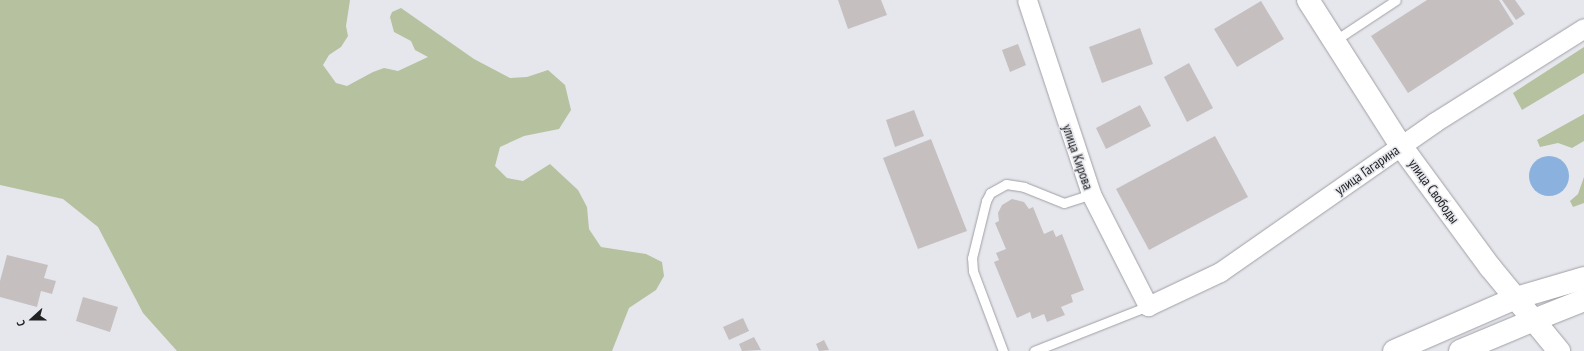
<!DOCTYPE html>
<html>
<head>
<meta charset="utf-8">
<style>
	body { margin:0 }
	#map { position:relative; width:1584px; height:351px; overflow:hidden; background:#e6e7ec; font-family:"PT Sans Narrow",sans-serif }
	div>[style] { position:absolute }
	.green>* { inset:0; background:#b6c1a0 }
	.water>* { inset:0; background:#8bb2df }
	.round { border-radius:50% }
	.building>* { inset:0; background:#c5bfc0 }
	.roads { filter:drop-shadow(0 0 1px #9f9fa5) drop-shadow(0 0 1px #9f9fa5) }
	.lane>* { height:9px; margin:-4.5px; padding:0 4.5px; transform-origin:4.5px; border-radius:4.5px; background:#fff }
	.street>* { height:19px; margin:-9.5px; padding:0 9.5px; transform-origin:9.5px; border-radius:9.5px; background:#fff }
	.secondary>* { height:22px; margin:-11px; padding:0 11px; transform-origin:11px; border-radius:11px; background:#fff }
	.primary>* { height:22px; margin:-11px; padding:0 11px; transform-origin:11px; border-radius:11px; background:#fff }
	span { translate:-50% -50%; white-space:nowrap; text-align:center; line-height:1.15; -webkit-text-stroke:3px #e6e7ec; paint-order:stroke }
	.street-label { font-size:14px; color:#202123 }
	.north { position:absolute; left:12px; top:299px; width:40px; height:40px; -webkit-text-stroke:3px #e6e7ec; paint-order:stroke; rotate:249deg; font-size:11px; font-weight:700; line-height:16px; text-align:center; color:#202123 }
	.north::after { content:''; display:block; margin:auto; width:14px; height:18px; background:#202123; clip-path:polygon(50% 0,100% 100%,50% 72%,0 100%) }
</style>
</head>
<body>
<div id="map">
	<div class="green">
		<div style="clip-path:polygon(0 0,350px 0,346px 26px,348px 36px,341px 47px,329px 55px,323px 65px,336px 83px,347px 86px,373px 72px,384px 68px,398px 71px,428px 57px,415px 50px,411px 41px,394px 32px,390px 17px,392px 12px,401px 8px,474px 59px,510px 78px,527px 77px,548px 70px,565px 85px,571px 110px,559px 129px,524px 136px,500px 147px,495px 166px,507px 178px,523px 181px,550px 164px,578px 190px,587px 207px,589px 229px,601px 247px,646px 254px,662px 262px,664px 276px,656px 290px,629px 308px,612px 351px,177px 351px,143px 313px,98px 227px,63px 199px,0 185px)"></div>
		<div style="clip-path:polygon(1584px 47px,1584px 73px,1522px 110px,1513px 93px)"></div>
		<div style="clip-path:polygon(1584px 114px,1584px 141px,1572px 148px,1558px 143px,1540px 147px,1537px 140px)"></div>
		<div style="clip-path:polygon(1584px 177px,1584px 203px,1573px 207px,1570px 201px,1578px 194px)"></div>
	</div>
	<div class="water">
		<div class="round" style="left:1529px;top:156px;width:40px;height:40px"></div>
	</div>
	<div class="building">
		<div style="clip-path:polygon(838px 0,881px 0,887px 15px,848px 29px)"></div>
		<div style="clip-path:polygon(1427px 0,1499px 0,1514px 24px,1408px 93px,1371px 36px)"></div>
		<div style="clip-path:polygon(1502px 0,1515px 0,1525px 14px,1516px 20px)"></div>
		<div style="clip-path:polygon(1261px 1px,1284px 39px,1237px 67px,1214px 29px)"></div>
		<div style="clip-path:polygon(1140px 28px,1153px 64px,1102px 83px,1089px 47px)"></div>
		<div style="clip-path:polygon(1018px 44px,1026px 65px,1010px 72px,1002px 50px)"></div>
		<div style="clip-path:polygon(1189px 63px,1213px 108px,1187px 122px,1164px 77px)"></div>
		<div style="clip-path:polygon(1140px 105px,1151px 126px,1106px 149px,1096px 128px)"></div>
		<div style="clip-path:polygon(914px 110px,924px 136px,895px 147px,886px 120px)"></div>
		<div style="clip-path:polygon(1215px 136px,1248px 197px,1149px 250px,1116px 189px)"></div>
		<div style="clip-path:polygon(931px 139px,967px 231px,918px 249px,883px 158px)"></div>
		<div style="clip-path:polygon(1012px 199px,1024px 202px,1029px 209px,1033px 207px,1044px 234px,1053px 230px,1056px 237px,1062px 234px,1084px 290px,1071px 295px,1073px 302px,1061px 307px,1065px 315px,1047px 322px,1044px 314px,1032px 319px,1030px 312px,1017px 318px,994px 262px,999px 260px,996px 253px,1006px 249px,995px 223px,999px 221px,998px 213px,1002px 205px)"></div>
		<div style="clip-path:polygon(7px 255px,48px 265px,44px 278px,56px 281px,52px 294px,41px 291px,37px 307px,0 297px,0 281px)"></div>
		<div style="clip-path:polygon(83px 297px,118px 307px,110px 332px,76px 321px)"></div>
		<div style="clip-path:polygon(743px 318px,749px 331px,729px 340px,723px 327px)"></div>
		<div style="clip-path:polygon(754px 337px,761px 350px,742px 351px,739px 344px)"></div>
		<div style="clip-path:polygon(824px 340px,829px 350px,819px 351px,816px 344px)"></div>
	</div>
	<div class="roads">
		<div class="lane">
			<div style="left:1334px;top:41px;width:74px;rotate:-33.5deg"></div>
			<div style="left:1003px;top:351px;width:85px;rotate:-110.6deg"></div>
			<div style="left:973px;top:271px;width:13px;rotate:-94deg"></div>
			<div style="left:972px;top:258px;width:59px;rotate:-76.2deg"></div>
			<div style="left:986px;top:201px;width:9px;rotate:-63deg"></div>
			<div style="left:990px;top:193px;width:18px;rotate:-29deg"></div>
			<div style="left:1006px;top:184px;width:18px;rotate:9deg"></div>
			<div style="left:1024px;top:187px;width:43px;rotate:21.8deg"></div>
			<div style="left:1064px;top:203px;width:28px;rotate:-18deg"></div>
			<div style="left:1034px;top:351px;width:123px;rotate:-21.5deg"></div>
		</div>
		<div class="street">
			<div style="left:1027px;top:0;width:204px;rotate:71.7deg"></div>
			<div style="left:1091px;top:194px;width:126px;rotate:63deg"></div>
			<div style="left:1148px;top:306px;width:80px;rotate:-25.3deg"></div>
			<div style="left:1220px;top:272px;width:262px;rotate:-34.9deg"></div>
			<div style="left:1435px;top:122px;width:176px;rotate:-32.2deg"></div>
		</div>
		<div class="secondary">
			<div style="left:1516px;top:298px;width:71px;rotate:-16.4deg"></div>
			<div style="left:1534px;top:320px;width:54px;rotate:-21.8deg"></div>
		</div>
		<div class="primary">
			<div style="left:1308px;top:0;width:173px;rotate:57.5deg"></div>
			<div style="left:1401px;top:146px;width:150px;rotate:53.7deg"></div>
			<div style="left:1490px;top:267px;width:109px;rotate:50.6deg"></div>
			<div style="left:1394px;top:351px;width:133px;rotate:-23.5deg"></div>
			<div style="left:1460px;top:351px;width:80px;rotate:-22.7deg"></div>
		</div>
	</div>
	<div class="street-label">
		<span style="left:1078px;top:157px;rotate:71deg">улица Кирова</span>
		<span style="left:1367px;top:170px;rotate:-35deg">улица Гагарина</span>
		<span style="left:1434px;top:191px;rotate:54deg">улица Свободы</span>
	</div>
	<div class="north">С</div>
</div>
</body>
</html>
